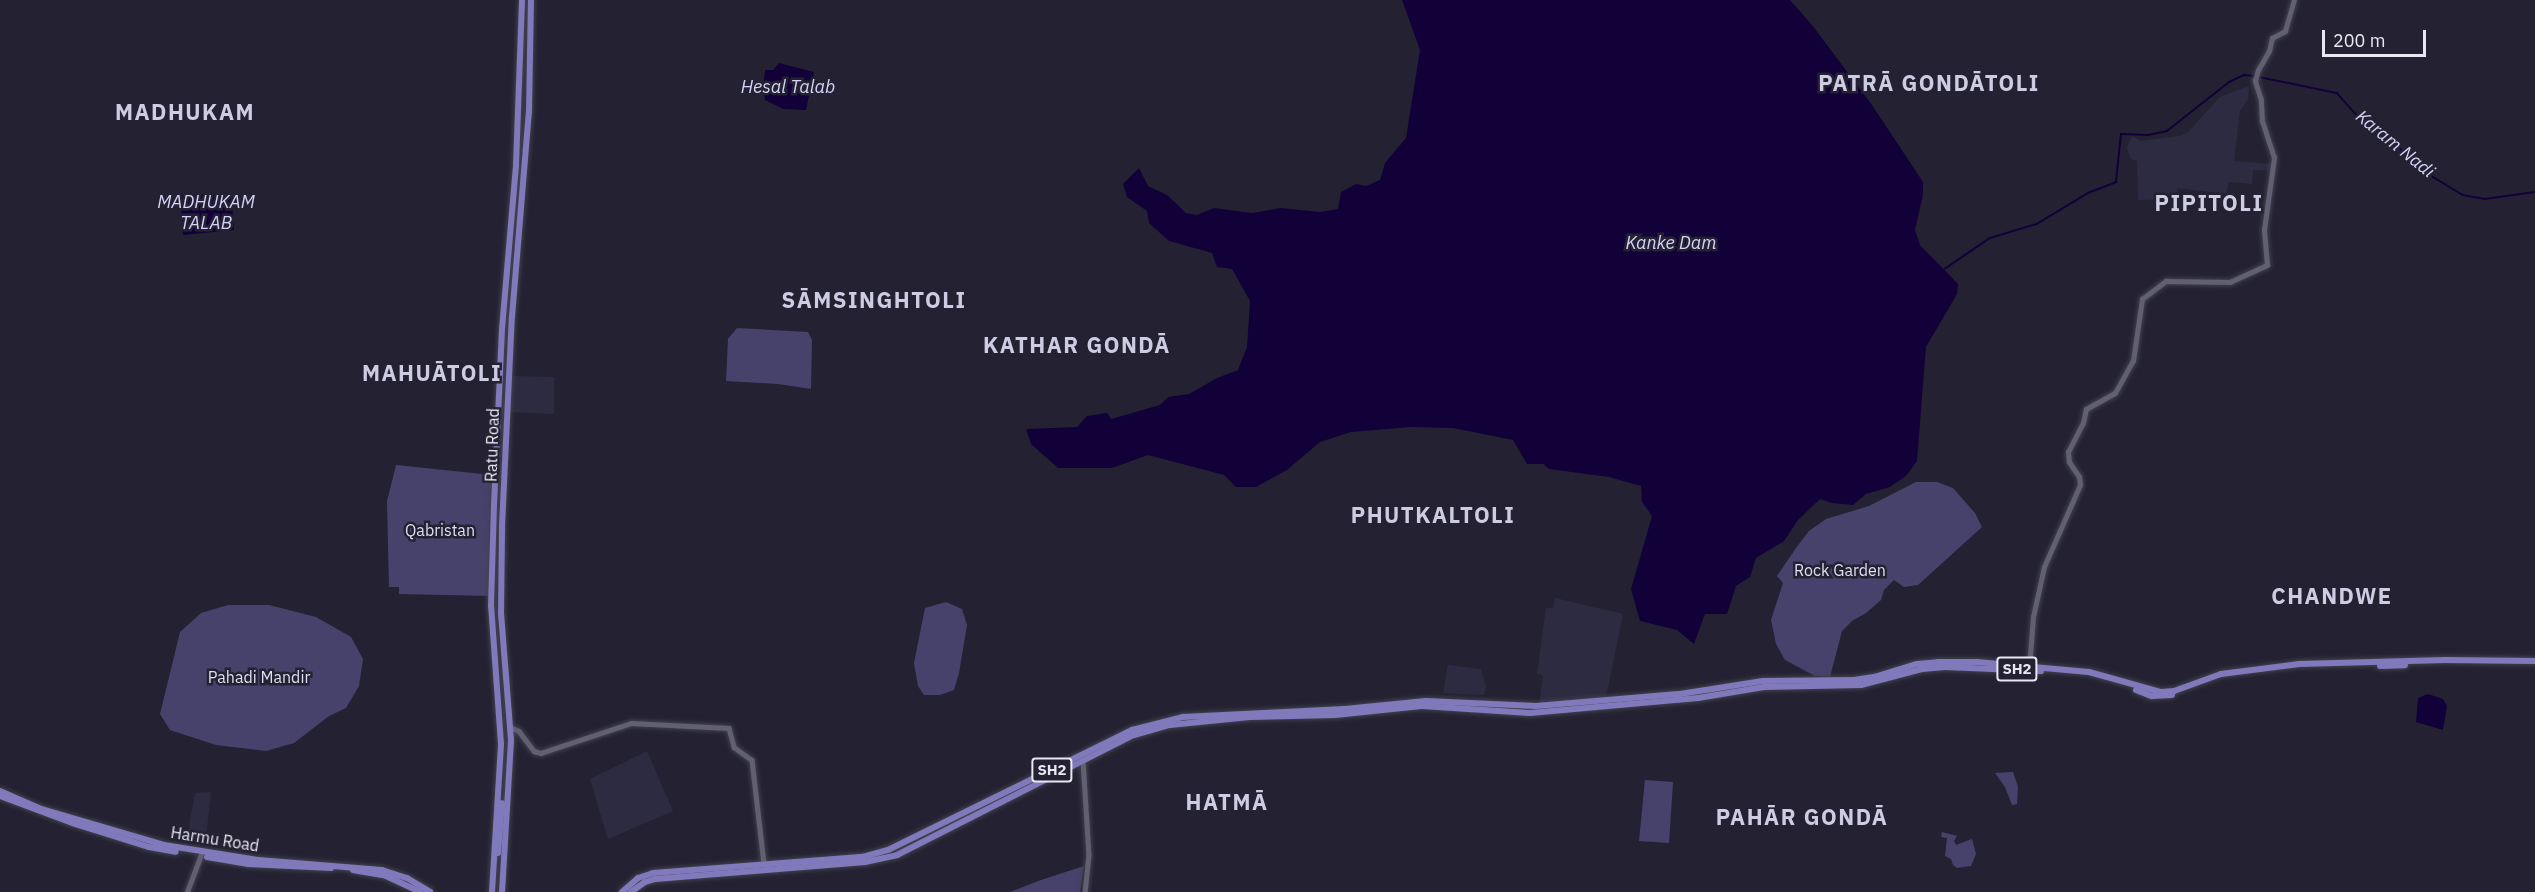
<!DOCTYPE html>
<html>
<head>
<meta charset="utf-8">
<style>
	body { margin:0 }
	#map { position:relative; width:2535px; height:892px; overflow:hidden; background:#242232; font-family:"IBM Plex Sans",sans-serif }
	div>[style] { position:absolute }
	.built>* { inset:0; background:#2d2b41 }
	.green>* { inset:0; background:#47426c }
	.water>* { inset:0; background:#120038 }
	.stream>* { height:1.5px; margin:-0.75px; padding:0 0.75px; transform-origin:0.75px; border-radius:0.75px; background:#120038 }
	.roads { filter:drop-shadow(0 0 2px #42404e) drop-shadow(0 0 2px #42404e) }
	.minor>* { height:4.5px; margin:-2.25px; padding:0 2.25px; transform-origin:2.25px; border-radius:2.25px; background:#616073 }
	.major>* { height:6px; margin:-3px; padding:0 3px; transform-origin:3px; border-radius:3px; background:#8079bb }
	span { translate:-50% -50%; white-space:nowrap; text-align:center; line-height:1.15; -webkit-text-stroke:5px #242232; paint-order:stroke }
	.shield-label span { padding:2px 4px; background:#242232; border:2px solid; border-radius:4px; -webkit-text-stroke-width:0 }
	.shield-label { font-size:15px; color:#e8e7f3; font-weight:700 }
	.street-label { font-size:16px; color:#e8e7f3 }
	.park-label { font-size:16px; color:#dfdef2 }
	.water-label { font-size:18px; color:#d4d2f8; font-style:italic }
	.district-label { font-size:22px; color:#cdcce2; font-weight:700; letter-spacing:1.5px }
	.scale { position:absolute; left:2322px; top:30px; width:104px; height:27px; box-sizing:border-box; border:3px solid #e8e7f3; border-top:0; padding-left:8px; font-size:18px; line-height:21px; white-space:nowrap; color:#e8e7f3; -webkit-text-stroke:4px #242232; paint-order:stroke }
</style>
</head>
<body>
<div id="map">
	<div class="built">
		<div style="clip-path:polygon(2249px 86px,2248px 99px,2240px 111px,2234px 161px,2274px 164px,2273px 171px,2253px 170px,2252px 184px,2229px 182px,2226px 194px,2177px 188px,2176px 199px,2138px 200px,2137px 161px,2131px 159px,2127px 148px,2132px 136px,2141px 141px,2180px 136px,2188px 132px,2220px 97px)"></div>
		<div style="clip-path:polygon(509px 376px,554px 377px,554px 414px,506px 412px)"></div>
		<div style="clip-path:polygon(1555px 598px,1623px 614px,1606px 697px,1539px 706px,1543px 676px,1537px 674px,1546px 608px,1553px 608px)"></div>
		<div style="clip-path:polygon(1448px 665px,1481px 669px,1486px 687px,1484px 695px,1443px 693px)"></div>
		<div style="clip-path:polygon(647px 751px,673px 811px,608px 839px,590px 779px)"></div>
		<div style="clip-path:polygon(211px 792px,206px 837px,202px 838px,201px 844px,186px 842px,195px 793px)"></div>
	</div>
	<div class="green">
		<div style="clip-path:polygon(737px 328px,808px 332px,812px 340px,811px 389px,778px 384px,726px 381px,728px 339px)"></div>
		<div style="clip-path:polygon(396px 465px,492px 475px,490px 596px,399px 594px,399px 587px,389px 587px,387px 501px)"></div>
		<div style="clip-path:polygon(1916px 482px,1937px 482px,1953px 488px,1975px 513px,1982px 527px,1918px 585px,1904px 587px,1894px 580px,1884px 590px,1881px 600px,1866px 613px,1852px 621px,1842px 631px,1830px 677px,1815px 676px,1785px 660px,1776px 644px,1771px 620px,1783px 583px,1777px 576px,1796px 548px,1809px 531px,1826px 519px,1869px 506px)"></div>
		<div style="clip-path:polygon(946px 602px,962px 609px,967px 625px,959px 673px,954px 690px,940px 695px,924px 695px,918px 686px,914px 663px,925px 608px)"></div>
		<div style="clip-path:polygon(228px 605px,269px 605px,316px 617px,351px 637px,363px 659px,359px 686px,346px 708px,329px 716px,294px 743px,266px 751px,216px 745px,170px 730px,160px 714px,180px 632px,201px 613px)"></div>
		<div style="clip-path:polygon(2013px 772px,2018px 787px,2017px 804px,2012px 805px,2005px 787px,1995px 773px)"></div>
		<div style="clip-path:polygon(1645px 780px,1673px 782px,1669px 843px,1639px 841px)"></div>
		<div style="clip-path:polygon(1942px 832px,1957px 836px,1954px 841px,1956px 845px,1972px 839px,1976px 854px,1971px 866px,1957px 868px,1953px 865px,1951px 859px,1945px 856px,1947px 838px,1941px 837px)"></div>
		<div style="clip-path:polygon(1084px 866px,1080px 892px,1010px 892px,1041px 880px)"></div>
	</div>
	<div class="water">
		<div style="clip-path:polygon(1402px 0,1790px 0,1812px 25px,1872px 105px,1923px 182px,1923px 195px,1915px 230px,1920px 245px,1958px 284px,1957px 294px,1926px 347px,1917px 461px,1906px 476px,1890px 487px,1866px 494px,1853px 505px,1832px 503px,1820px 499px,1798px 520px,1784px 541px,1756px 558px,1750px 577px,1736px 586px,1727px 614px,1705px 614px,1694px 644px,1677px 630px,1640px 621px,1631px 589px,1652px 516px,1642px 502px,1641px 486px,1609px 477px,1549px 469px,1543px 464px,1527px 464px,1513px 440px,1453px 428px,1411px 427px,1351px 432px,1320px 442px,1287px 470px,1256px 487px,1236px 487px,1224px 475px,1148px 455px,1112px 468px,1058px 468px,1031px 444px,1026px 429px,1077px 427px,1087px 416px,1107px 413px,1111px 419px,1160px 405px,1168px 397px,1189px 394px,1217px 378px,1238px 370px,1247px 347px,1250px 301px,1232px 269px,1217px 267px,1212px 253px,1169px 241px,1149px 223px,1147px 211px,1127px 197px,1123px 184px,1139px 168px,1148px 186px,1167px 195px,1186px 213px,1197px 215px,1214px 208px,1252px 213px,1281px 208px,1320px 212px,1338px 209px,1341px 192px,1356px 184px,1366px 186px,1380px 180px,1385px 163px,1406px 138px,1420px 50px)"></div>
		<div style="clip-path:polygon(779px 63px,814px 72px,806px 110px,783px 109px,765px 100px,763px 90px,765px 70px,773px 70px)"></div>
		<div style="clip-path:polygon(231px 193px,234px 230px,183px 235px,180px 195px)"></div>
		<div style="clip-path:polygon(2428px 694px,2443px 699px,2447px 706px,2443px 730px,2416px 722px,2418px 698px)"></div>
	</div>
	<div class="stream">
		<div style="left:2259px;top:77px;width:80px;rotate:11.6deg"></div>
		<div style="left:2337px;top:93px;width:40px;rotate:48deg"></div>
		<div style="left:2364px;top:123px;width:16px;rotate:18deg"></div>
		<div style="left:2379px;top:128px;width:64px;rotate:43.7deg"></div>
		<div style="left:2425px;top:172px;width:44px;rotate:31.2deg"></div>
		<div style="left:2463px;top:195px;width:22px;rotate:10deg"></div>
		<div style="left:2485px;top:199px;width:50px;rotate:-8deg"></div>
		<div style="left:1943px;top:270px;width:57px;rotate:-34.2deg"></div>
		<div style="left:1990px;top:238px;width:49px;rotate:-16.6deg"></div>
		<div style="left:2037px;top:224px;width:60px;rotate:-31.3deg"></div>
		<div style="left:2088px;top:193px;width:30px;rotate:-21deg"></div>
		<div style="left:2116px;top:182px;width:48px;rotate:-84.1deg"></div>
		<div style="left:2121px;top:134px;width:27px;rotate:2deg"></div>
		<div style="left:2148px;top:135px;width:19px;rotate:-12deg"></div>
		<div style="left:2167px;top:131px;width:79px;rotate:-38.3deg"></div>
		<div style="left:2229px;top:82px;width:17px;rotate:-25deg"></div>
		<div style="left:2244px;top:75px;width:10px;rotate:6deg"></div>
	</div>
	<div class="roads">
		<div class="minor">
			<div style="left:2029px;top:668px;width:51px;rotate:-85.5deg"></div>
			<div style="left:2033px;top:617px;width:51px;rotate:-77.6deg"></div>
			<div style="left:2044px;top:567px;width:90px;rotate:-66.3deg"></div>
			<div style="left:2080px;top:485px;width:8px;rotate:-97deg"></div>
			<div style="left:2079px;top:477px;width:18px;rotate:-124deg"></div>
			<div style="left:2069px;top:462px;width:10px;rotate:-96deg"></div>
			<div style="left:2068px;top:452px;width:33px;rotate:-63deg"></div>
			<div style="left:2083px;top:423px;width:14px;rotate:-78deg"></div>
			<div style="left:2086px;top:409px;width:33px;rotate:-29deg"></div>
			<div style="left:2115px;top:393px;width:37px;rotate:-61deg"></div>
			<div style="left:2133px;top:361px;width:63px;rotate:-81.7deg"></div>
			<div style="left:2142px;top:299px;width:30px;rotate:-37deg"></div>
			<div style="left:2166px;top:281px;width:64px;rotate:0.9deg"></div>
			<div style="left:2230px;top:282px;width:41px;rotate:-24.7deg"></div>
			<div style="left:2267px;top:265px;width:35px;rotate:-95deg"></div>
			<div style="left:2264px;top:230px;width:73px;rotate:-82.1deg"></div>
			<div style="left:2274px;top:158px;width:38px;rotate:-108deg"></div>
			<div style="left:2262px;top:122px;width:22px;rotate:-93deg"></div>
			<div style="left:2261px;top:100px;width:20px;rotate:-108deg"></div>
			<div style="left:2255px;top:81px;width:11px;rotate:-75deg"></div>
			<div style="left:2258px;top:70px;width:22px;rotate:-60deg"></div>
			<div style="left:2269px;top:51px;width:13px;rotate:-77deg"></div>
			<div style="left:2272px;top:38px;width:15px;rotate:-28deg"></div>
			<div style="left:2285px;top:31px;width:32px;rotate:-74deg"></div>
			<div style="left:510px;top:727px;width:10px;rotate:24deg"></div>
			<div style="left:519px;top:731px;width:25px;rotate:53deg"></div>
			<div style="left:534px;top:751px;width:7px;rotate:16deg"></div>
			<div style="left:541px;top:753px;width:95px;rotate:-18.4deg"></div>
			<div style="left:631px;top:723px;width:98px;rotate:2.9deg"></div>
			<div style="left:729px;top:728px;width:20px;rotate:75deg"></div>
			<div style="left:734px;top:747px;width:22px;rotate:36deg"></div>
			<div style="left:752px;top:760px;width:104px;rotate:83.4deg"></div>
			<div style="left:1083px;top:760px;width:95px;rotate:86.4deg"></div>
			<div style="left:1089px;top:855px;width:37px;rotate:96deg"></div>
			<div style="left:187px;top:892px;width:43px;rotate:-69.4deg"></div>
		</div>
		<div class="major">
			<div style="left:2380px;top:666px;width:25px;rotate:-2deg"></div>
			<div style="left:2136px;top:690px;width:17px;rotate:21deg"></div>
			<div style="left:2152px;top:696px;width:20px;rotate:-3deg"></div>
			<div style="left:0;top:791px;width:45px;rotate:23.7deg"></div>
			<div style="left:41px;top:809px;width:128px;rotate:16.3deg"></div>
			<div style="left:164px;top:845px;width:95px;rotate:9.1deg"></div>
			<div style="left:258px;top:860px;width:124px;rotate:4.6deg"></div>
			<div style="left:382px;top:870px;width:26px;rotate:18deg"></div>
			<div style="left:407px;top:878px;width:27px;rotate:31deg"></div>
			<div style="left:0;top:796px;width:80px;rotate:20.5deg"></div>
			<div style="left:75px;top:824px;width:77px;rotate:17.3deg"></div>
			<div style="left:149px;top:847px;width:27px;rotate:10deg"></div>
			<div style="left:498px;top:853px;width:50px;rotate:-85.4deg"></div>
			<div style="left:207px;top:857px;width:42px;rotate:9.7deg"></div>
			<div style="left:248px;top:864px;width:83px;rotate:2.8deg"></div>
			<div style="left:353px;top:870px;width:34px;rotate:10deg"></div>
			<div style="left:386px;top:876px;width:38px;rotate:25deg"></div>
			<div style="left:492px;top:892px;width:148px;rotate:-86.5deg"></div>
			<div style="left:501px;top:744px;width:138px;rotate:-94.1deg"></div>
			<div style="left:491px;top:606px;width:101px;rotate:-88.3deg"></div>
			<div style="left:494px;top:505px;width:176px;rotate:-87.4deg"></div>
			<div style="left:502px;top:329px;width:165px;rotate:-85.1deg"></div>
			<div style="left:516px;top:165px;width:165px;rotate:-87.9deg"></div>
			<div style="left:502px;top:892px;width:152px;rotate:-86.6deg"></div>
			<div style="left:511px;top:740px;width:127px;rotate:-94.5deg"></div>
			<div style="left:501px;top:613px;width:87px;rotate:-89.3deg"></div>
			<div style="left:502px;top:526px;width:209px;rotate:-87.3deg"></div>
			<div style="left:512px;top:317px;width:206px;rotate:-85.3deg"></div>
			<div style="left:529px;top:112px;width:112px;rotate:-89deg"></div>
			<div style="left:622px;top:892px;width:21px;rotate:-41deg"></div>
			<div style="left:638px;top:878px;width:16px;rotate:-18deg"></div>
			<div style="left:653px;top:873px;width:211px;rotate:-4.4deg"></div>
			<div style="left:863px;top:857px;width:26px;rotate:-16deg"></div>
			<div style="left:888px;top:850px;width:272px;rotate:-26.2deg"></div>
			<div style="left:1132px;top:730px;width:53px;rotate:-14.3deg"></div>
			<div style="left:1183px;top:717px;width:162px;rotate:-2.8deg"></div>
			<div style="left:1345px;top:709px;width:81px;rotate:-5.6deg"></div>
			<div style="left:1426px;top:701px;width:110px;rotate:2.6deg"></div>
			<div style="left:1536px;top:706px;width:144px;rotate:-4.8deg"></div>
			<div style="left:1680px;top:694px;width:84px;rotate:-8.9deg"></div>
			<div style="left:1763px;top:681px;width:91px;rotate:-0.6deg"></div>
			<div style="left:1854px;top:680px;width:20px;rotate:-9deg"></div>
			<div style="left:1874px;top:677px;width:45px;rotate:-16.8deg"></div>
			<div style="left:1917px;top:664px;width:21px;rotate:-5deg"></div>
			<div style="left:1938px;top:662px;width:39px"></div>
			<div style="left:1977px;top:662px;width:112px;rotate:5.1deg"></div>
			<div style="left:2089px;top:672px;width:75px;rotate:15.5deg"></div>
			<div style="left:2161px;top:692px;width:13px;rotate:-4deg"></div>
			<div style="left:2174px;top:691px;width:50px;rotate:-19.9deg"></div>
			<div style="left:2221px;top:674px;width:79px;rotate:-7.3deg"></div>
			<div style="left:2299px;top:664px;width:146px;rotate:-1.6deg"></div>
			<div style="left:2445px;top:660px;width:90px;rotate:0.6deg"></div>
			<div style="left:631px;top:892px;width:17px;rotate:-36deg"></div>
			<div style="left:645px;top:882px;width:10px;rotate:-17deg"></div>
			<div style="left:655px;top:879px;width:211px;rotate:-4.6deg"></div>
			<div style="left:865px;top:862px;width:33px;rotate:-12deg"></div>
			<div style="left:897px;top:855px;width:266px;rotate:-26.9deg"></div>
			<div style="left:1134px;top:735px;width:37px;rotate:-16deg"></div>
			<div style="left:1170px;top:725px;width:80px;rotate:-5.7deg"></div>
			<div style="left:1250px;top:717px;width:85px;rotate:-1.3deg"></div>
			<div style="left:1335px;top:715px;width:87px;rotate:-5.9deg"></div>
			<div style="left:1422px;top:706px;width:108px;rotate:3.7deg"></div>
			<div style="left:1530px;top:713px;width:169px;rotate:-5.1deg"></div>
			<div style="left:1698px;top:698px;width:67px;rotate:-9.5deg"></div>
			<div style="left:1764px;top:687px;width:97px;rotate:-1.2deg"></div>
			<div style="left:1861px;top:685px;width:63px;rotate:-14.7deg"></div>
			<div style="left:1922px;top:669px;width:23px;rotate:-5deg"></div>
			<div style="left:1945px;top:667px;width:96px;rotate:2.4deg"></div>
		</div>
	</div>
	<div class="shield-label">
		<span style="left:2017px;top:669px">SH2</span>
		<span style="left:1052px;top:770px">SH2</span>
	</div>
	<div class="street-label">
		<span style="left:492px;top:445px;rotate:-88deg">Ratu Road</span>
		<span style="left:215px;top:839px;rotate:9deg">Harmu Road</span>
	</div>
	<div class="park-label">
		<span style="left:440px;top:530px">Qabristan</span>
		<span style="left:1840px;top:570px">Rock Garden</span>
		<span style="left:259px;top:677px">Pahadi Mandir</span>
	</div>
	<div class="water-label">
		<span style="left:788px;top:87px">Hesal Talab</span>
		<span style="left:2395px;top:144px;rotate:39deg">Karam Nadi</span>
		<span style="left:206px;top:213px">MADHUKAM<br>TALAB</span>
		<span style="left:1671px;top:243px">Kanke Dam</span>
	</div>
	<div class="district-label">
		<span style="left:1929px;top:83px">PATRĀ GONDĀTOLI</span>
		<span style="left:185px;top:112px">MADHUKAM</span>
		<span style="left:2209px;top:203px">PIPITOLI</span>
		<span style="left:874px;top:300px">SĀMSINGHTOLI</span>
		<span style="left:1077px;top:345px">KATHAR GONDĀ</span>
		<span style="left:432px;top:373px">MAHUĀTOLI</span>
		<span style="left:1433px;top:515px">PHUTKALTOLI</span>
		<span style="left:2332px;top:596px">CHANDWE</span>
		<span style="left:1227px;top:802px">HATMĀ</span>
		<span style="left:1802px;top:817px">PAHĀR GONDĀ</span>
	</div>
	<div class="scale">200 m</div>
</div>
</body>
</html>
